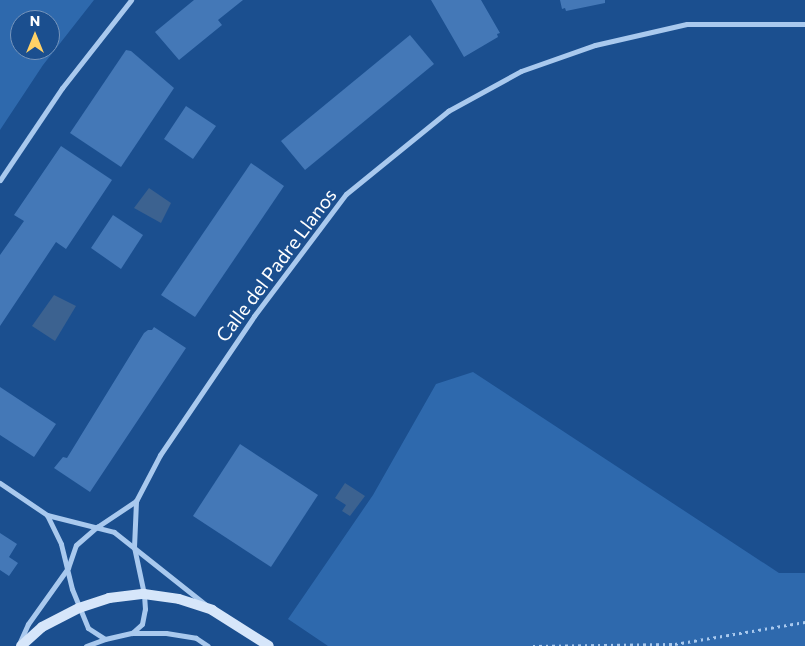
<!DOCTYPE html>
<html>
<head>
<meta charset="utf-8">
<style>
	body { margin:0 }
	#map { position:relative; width:805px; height:646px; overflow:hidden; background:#1b4f8f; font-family:Commissioner,sans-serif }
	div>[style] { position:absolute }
	.green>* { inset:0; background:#2e69ad }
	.water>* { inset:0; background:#3c6290 }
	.building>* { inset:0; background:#4478b7 }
	.path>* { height:3px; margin-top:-1.5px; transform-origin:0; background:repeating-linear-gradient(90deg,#a9c9ee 0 2.5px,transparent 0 6.5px) }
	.street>* { height:5px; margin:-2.5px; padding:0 2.5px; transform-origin:2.5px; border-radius:2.5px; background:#a9c9ee }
	.secondary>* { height:10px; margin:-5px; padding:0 5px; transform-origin:5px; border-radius:5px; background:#d6e6fa }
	span { translate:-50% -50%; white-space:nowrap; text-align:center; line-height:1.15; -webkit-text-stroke:4px #1b4f8f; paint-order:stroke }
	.street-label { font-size:19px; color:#fff }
	.north { position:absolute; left:10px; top:10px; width:50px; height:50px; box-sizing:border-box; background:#1b4f8f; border:1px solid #7695bc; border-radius:50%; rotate:0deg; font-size:14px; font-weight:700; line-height:20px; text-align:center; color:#fff }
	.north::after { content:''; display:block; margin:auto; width:18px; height:22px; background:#ffd166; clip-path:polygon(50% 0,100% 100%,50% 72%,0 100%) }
</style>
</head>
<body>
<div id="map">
	<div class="green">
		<div style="clip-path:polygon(evenodd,0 0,94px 0,43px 65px,0 130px,0 0,20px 20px,50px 20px,50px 50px,20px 50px,20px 20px)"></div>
		<div style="clip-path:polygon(473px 372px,779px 573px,805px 573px,805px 646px,328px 646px,288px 619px,373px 495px,436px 384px)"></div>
	</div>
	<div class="water">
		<div style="clip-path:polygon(149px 188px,171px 203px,161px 223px,134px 208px)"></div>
		<div style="clip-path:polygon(54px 295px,76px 306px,55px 341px,32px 326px)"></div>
		<div style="clip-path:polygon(345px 483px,365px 496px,350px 516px,342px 511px,346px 505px,335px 498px)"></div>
	</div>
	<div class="building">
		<div style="clip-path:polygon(194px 0,243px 0,218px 20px,222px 25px,179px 60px,155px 32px)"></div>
		<div style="clip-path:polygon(431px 0,481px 0,500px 33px,497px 34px,498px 37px,464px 57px)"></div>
		<div style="clip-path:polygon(560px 0,605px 0,605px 3px,566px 11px,565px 8px,562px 9px)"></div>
		<div style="clip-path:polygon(410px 35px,434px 64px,305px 170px,281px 141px)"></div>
		<div style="clip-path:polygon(126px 50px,131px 51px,174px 88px,121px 167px,70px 133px)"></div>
		<div style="clip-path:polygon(186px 106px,216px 126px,193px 159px,164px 139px)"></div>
		<div style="clip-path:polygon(61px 146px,112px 180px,66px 249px,56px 242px,0 326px,0 255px,24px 221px,14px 215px)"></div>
		<div style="clip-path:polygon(251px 163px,284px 186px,195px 317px,161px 295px)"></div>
		<div style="clip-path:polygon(113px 215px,143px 235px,121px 269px,91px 248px)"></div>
		<div style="clip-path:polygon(154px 327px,186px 348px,90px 492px,54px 468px,63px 457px,67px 458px,144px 333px,148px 330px,152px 330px)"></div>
		<div style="clip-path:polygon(0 387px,56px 424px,34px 457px,0 435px)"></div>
		<div style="clip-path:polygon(240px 444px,318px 495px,271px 567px,193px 516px)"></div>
		<div style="clip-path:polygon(0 533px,17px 544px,9px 557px,18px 563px,9px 576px,0 570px)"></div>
	</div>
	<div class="path">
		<div style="left:533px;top:646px;width:142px;rotate:-0.8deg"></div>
		<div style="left:675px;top:644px;width:132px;rotate:-9.6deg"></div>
	</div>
	<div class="street">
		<div style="left:0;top:180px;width:111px;rotate:-56deg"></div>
		<div style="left:62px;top:88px;width:112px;rotate:-51.9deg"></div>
		<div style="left:0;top:483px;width:57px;rotate:34.2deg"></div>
		<div style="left:47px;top:515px;width:69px;rotate:14.2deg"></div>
		<div style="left:114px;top:532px;width:117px;rotate:38.4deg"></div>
		<div style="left:47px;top:515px;width:32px;rotate:64deg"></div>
		<div style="left:61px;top:544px;width:46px;rotate:76.3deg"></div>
		<div style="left:72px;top:589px;width:42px;rotate:67.7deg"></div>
		<div style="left:88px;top:628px;width:20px;rotate:33deg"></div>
		<div style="left:132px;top:633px;width:13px;rotate:-42deg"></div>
		<div style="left:142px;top:624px;width:15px;rotate:-79deg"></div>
		<div style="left:145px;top:609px;width:15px;rotate:-94deg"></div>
		<div style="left:144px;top:594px;width:48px;rotate:-102deg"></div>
		<div style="left:134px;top:547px;width:46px;rotate:-87.5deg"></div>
		<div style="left:136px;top:501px;width:52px;rotate:-62.4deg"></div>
		<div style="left:160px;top:455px;width:168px;rotate:-55.9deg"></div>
		<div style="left:254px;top:316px;width:153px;rotate:-53deg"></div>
		<div style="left:346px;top:194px;width:132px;rotate:-39.1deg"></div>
		<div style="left:448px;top:111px;width:83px;rotate:-28.7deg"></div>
		<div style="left:521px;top:71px;width:78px;rotate:-19.4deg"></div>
		<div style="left:595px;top:45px;width:94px;rotate:-12.9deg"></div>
		<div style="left:687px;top:24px;width:118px"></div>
		<div style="left:19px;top:644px;width:22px;rotate:-66deg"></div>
		<div style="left:28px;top:624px;width:69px;rotate:-54.5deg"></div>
		<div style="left:68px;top:568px;width:24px;rotate:-71deg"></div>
		<div style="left:76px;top:545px;width:28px;rotate:-41deg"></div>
		<div style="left:97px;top:527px;width:47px;rotate:-33.7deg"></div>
		<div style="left:86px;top:646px;width:20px;rotate:-20deg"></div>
		<div style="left:105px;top:639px;width:28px;rotate:-13deg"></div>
		<div style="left:132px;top:633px;width:34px"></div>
		<div style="left:166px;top:633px;width:30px;rotate:9deg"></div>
		<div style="left:196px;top:638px;width:14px;rotate:34deg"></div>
	</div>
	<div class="secondary">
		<div style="left:21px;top:646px;width:28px;rotate:-42deg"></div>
		<div style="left:42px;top:627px;width:42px;rotate:-27.2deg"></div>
		<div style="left:79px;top:608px;width:32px;rotate:-18deg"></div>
		<div style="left:109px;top:598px;width:35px;rotate:-7deg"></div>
		<div style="left:144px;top:594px;width:35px;rotate:8deg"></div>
		<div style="left:179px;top:599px;width:35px;rotate:18deg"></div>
		<div style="left:212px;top:610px;width:67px;rotate:32.3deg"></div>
	</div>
	<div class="street-label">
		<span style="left:276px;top:265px;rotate:-53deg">Calle del Padre Llanos</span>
	</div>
	<div class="north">N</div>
</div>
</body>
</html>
